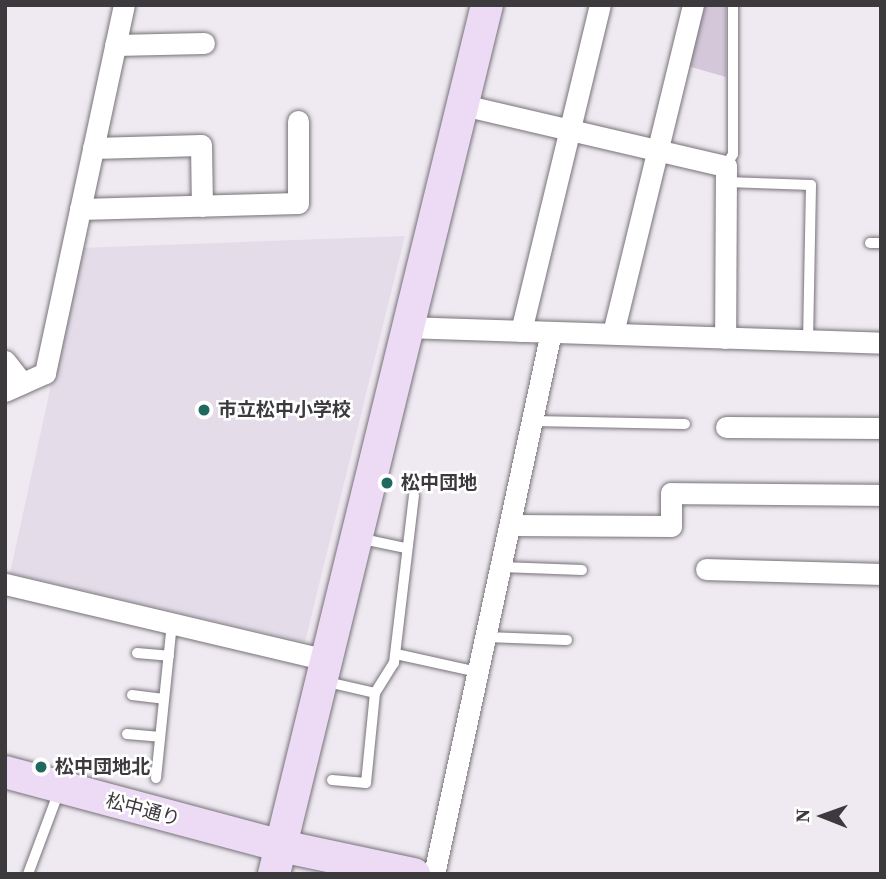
<!DOCTYPE html>
<html>
<head>
<meta charset="utf-8">
<style>
	body { margin:0 }
	#map { position:relative; width:886px; height:879px; overflow:hidden; background:#efeaf1; font-family:"Source Serif 4","Noto Sans JP",serif }
	div>[style] { position:absolute }
	.built>* { inset:0; background:#e5dce9 }
	.green>* { inset:0; background:#d3c7d9 }
	.roads { filter:drop-shadow(0 0 2px #777379) drop-shadow(0 0 2px #777379) }
	.lane>* { height:10px; margin:-5px; padding:0 5px; transform-origin:5px; border-radius:5px; background:#fff }
	.street>* { height:21px; margin:-10.5px; padding:0 10.5px; transform-origin:10.5px; border-radius:10.5px; background:#fff }
	.secondary>* { height:32px; margin:-16px; padding:0 16px; transform-origin:16px; border-radius:16px; background:#eddaf5 }
	.dots>* { width:19px; height:19px; translate:-50% -50%; box-sizing:border-box; border:4px solid #fff; border-radius:50% }
	span { translate:-50% -50%; white-space:nowrap; text-align:center; line-height:1.15; -webkit-text-stroke:5px #fff; paint-order:stroke }
	.poi-label { font-size:19px; color:#3c3a3d; font-weight:700 }
	.left { translate:0 -50%; text-align:left }
	.street-label { font-size:19px; color:#3c3a3d }
	.frame { position:absolute; inset:0; border:7px solid #3c3a3d; pointer-events:none }
	.north { position:absolute; left:788px; top:781px; width:70px; height:70px; -webkit-text-stroke:5px #fff; paint-order:stroke; rotate:271deg; font-size:19px; font-weight:700; line-height:28px; text-align:center; color:#3c3a3d }
	.north::after { content:''; display:block; margin:auto; width:24px; height:32px; background:#3c3a3d; clip-path:polygon(50% 0,100% 100%,50% 72%,0 100%) }
</style>
</head>
<body>
<div id="map">
	<div class="built">
		<div style="clip-path:polygon(405px 236px,305px 642px,10px 573px,81px 248px)"></div>
	</div>
	<div class="green">
		<div style="clip-path:polygon(698px 5px,726px 5px,726px 77px,684px 65px)"></div>
	</div>
	<div class="roads">
		<div class="lane">
			<div style="left:726px;top:166px;width:14px;rotate:-60deg"></div>
			<div style="left:733px;top:154px;width:149px;rotate:-90deg"></div>
			<div style="left:727px;top:182px;width:84px;rotate:2deg"></div>
			<div style="left:811px;top:185px;width:156px;rotate:91.1deg"></div>
			<div style="left:870px;top:243px;width:11px"></div>
			<div style="left:532px;top:421px;width:153px;rotate:1.1deg"></div>
			<div style="left:358px;top:538px;width:49px;rotate:11.8deg"></div>
			<div style="left:501px;top:567px;width:81px;rotate:2.1deg"></div>
			<div style="left:485px;top:637px;width:82px;rotate:2.1deg"></div>
			<div style="left:137px;top:653px;width:32px;rotate:5deg"></div>
			<div style="left:396px;top:654px;width:83px;rotate:12.5deg"></div>
			<div style="left:323px;top:681px;width:53px;rotate:13deg"></div>
			<div style="left:132px;top:695px;width:32px;rotate:7deg"></div>
			<div style="left:127px;top:734px;width:33px;rotate:5deg"></div>
			<div style="left:156px;top:778px;width:156px;rotate:-84.1deg"></div>
			<div style="left:332px;top:780px;width:34px;rotate:5deg"></div>
			<div style="left:366px;top:783px;width:90px;rotate:-84.3deg"></div>
			<div style="left:375px;top:693px;width:36px;rotate:-58deg"></div>
			<div style="left:394px;top:663px;width:169px;rotate:-83.2deg"></div>
			<div style="left:28px;top:874px;width:89px;rotate:-69.5deg"></div>
		</div>
		<div class="street">
			<div style="left:115px;top:45px;width:89px;rotate:-1.3deg"></div>
			<div style="left:463px;top:105px;width:270px;rotate:13.1deg"></div>
			<div style="left:726px;top:166px;width:172px;rotate:90.3deg"></div>
			<div style="left:93px;top:148px;width:108px;rotate:-1.6deg"></div>
			<div style="left:201px;top:145px;width:61px;rotate:89.1deg"></div>
			<div style="left:80px;top:209px;width:218px;rotate:-1.6deg"></div>
			<div style="left:298px;top:203px;width:82px;rotate:-90deg"></div>
			<div style="left:407px;top:327px;width:474px;rotate:1.9deg"></div>
			<div style="left:521px;top:331px;width:335px;rotate:-76.4deg"></div>
			<div style="left:613px;top:333px;width:338px;rotate:-76.3deg"></div>
			<div style="left:5px;top:361px;width:28px;rotate:52deg"></div>
			<div style="left:5px;top:391px;width:44px;rotate:-24.2deg"></div>
			<div style="left:45px;top:373px;width:376px;rotate:-77.9deg"></div>
			<div style="left:726px;top:427px;width:155px;rotate:0.4deg"></div>
			<div style="left:510px;top:525px;width:161px;rotate:0.4deg"></div>
			<div style="left:671px;top:526px;width:33px;rotate:-90deg"></div>
			<div style="left:671px;top:493px;width:210px;rotate:0.5deg"></div>
			<div style="left:706px;top:569px;width:175px;rotate:1.6deg"></div>
			<div style="left:5px;top:584px;width:330px;rotate:13.3deg"></div>
			<div style="left:434px;top:874px;width:554px;rotate:-77.82deg"></div>
		</div>
		<div class="secondary">
			<div style="left:5px;top:772px;width:286px;rotate:15deg"></div>
			<div style="left:281px;top:846px;width:136px;rotate:11.9deg"></div>
			<div style="left:274px;top:874px;width:895px;rotate:-76.23deg"></div>
		</div>
	</div>
	<div class="dots">
		<div style="left:204px;top:410px;background:#20695f"></div>
		<div style="left:387px;top:483px;background:#20695f"></div>
		<div style="left:41px;top:767px;background:#20695f"></div>
	</div>
	<div class="poi-label">
		<span class="left" style="left:218px;top:410px">市立松中小学校</span>
		<span class="left" style="left:401px;top:483px">松中団地</span>
		<span class="left" style="left:55px;top:767px">松中団地北</span>
	</div>
	<div class="street-label">
		<span style="left:143px;top:810px;rotate:15deg">松中通り</span>
	</div>
	<div class="frame"></div>
	<div class="north">N</div>
</div>
</body>
</html>
